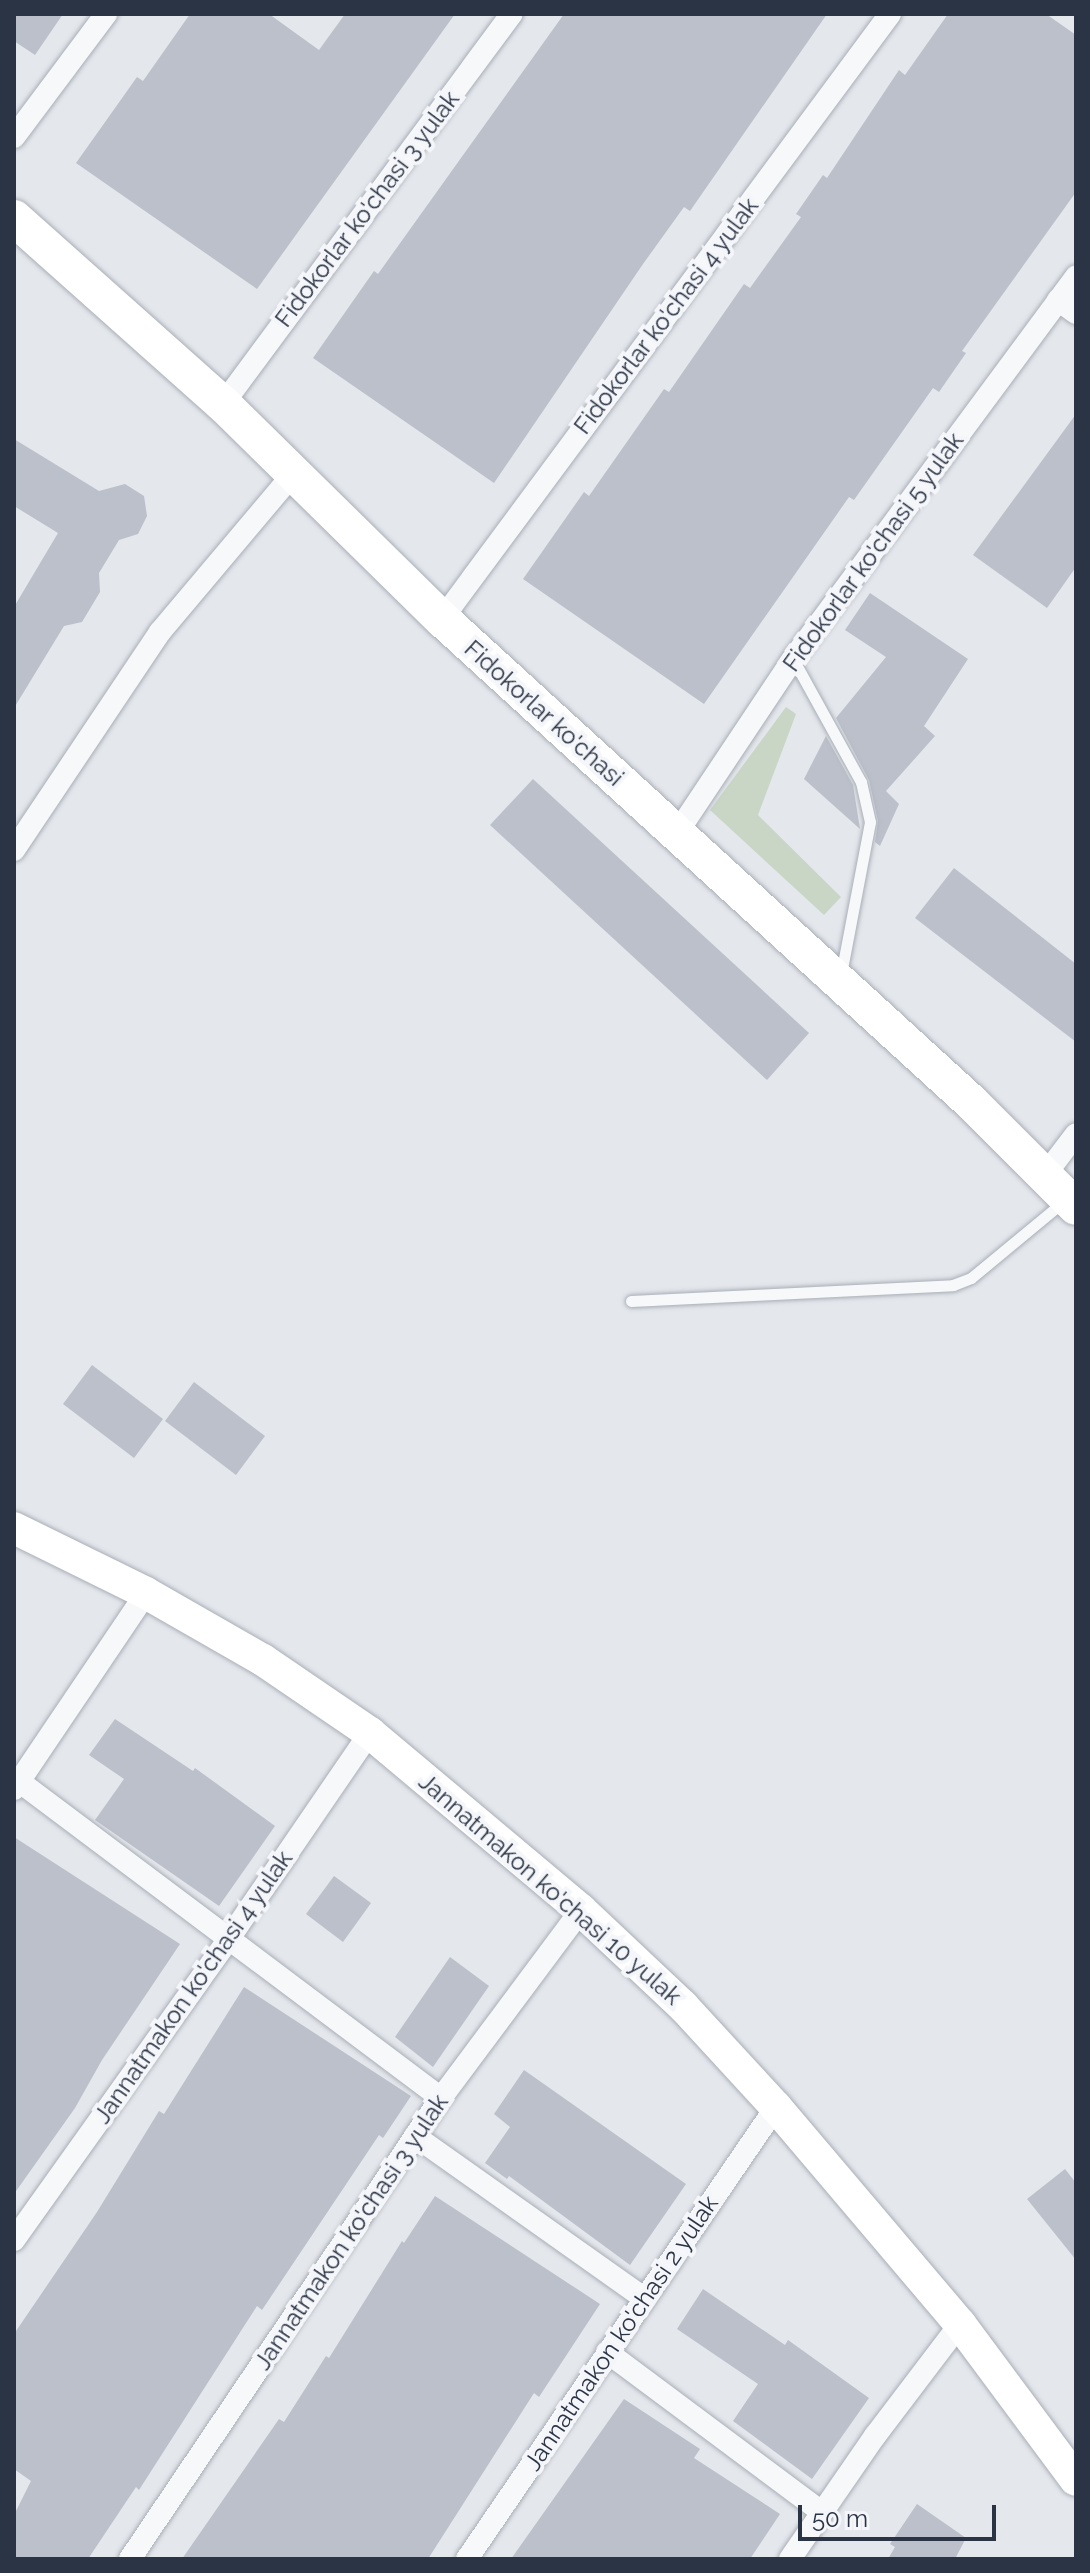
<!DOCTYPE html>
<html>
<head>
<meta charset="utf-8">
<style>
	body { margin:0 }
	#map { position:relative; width:1090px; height:2573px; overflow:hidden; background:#e4e7ec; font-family:Raleway,sans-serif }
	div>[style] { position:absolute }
	.green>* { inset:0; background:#c9d6c5 }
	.building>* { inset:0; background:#bbc0ca }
	.roads { filter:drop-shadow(0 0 2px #a9aeb7) drop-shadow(0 0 2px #a9aeb7) }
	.lane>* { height:11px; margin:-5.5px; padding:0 5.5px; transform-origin:5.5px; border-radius:5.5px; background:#f7f8fa }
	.street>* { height:22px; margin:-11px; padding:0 11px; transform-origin:11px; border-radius:11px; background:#f7f8fa }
	.secondary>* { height:32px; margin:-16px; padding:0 16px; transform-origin:16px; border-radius:16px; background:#fff }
	.primary>* { height:36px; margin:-18px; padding:0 18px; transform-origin:18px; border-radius:18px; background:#fff }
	span { translate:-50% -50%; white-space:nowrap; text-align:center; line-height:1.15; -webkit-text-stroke:8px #f4f6f9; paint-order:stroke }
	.street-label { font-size:24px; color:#2b3445 }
	.frame { position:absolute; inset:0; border:16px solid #2b3445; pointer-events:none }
	.scale { position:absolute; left:798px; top:2505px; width:198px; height:36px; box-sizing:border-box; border:4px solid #2b3445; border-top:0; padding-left:10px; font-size:24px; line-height:28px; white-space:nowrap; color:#2b3445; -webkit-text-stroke:6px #f4f6f9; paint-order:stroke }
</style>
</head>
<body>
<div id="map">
	<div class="green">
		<div style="clip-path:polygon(786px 707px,796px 714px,758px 815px,841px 897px,824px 915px,710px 810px)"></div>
	</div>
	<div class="building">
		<div style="clip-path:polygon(14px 14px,63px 14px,35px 55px,14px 41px)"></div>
		<div style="clip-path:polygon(190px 14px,269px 14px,319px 50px,345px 14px,455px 14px,257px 289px,76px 163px,137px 77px,143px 81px)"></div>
		<div style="clip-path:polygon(564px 14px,827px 14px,690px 211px,684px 207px,643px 264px,494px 483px,313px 358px,374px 271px,378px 274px)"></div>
		<div style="clip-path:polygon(948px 14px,1046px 14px,1076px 35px,1076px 192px,962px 351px,966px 353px,939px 392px,933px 388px,854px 500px,849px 497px,704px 704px,523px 579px,584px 492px,589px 496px,664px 389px,669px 392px,744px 284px,750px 288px,801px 217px,796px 214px,823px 175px,827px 178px,899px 70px,905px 75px)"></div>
		<div style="clip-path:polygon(1076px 414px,1076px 567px,1047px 608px,973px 555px)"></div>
		<div style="clip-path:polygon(14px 439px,99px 491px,125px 484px,144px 496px,147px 516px,138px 534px,119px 540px,99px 573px,100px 592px,82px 622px,64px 626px,14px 708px,14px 607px,58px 533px,14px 506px)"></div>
		<div style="clip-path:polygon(870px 593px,968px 659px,924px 726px,935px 736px,886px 791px,899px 804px,880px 846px,875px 842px,878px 821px,869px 780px,836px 718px,886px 657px,845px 630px)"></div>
		<div style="clip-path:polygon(826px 736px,853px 785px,860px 829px,804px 779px)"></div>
		<div style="clip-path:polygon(533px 779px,809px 1033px,767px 1080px,490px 825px)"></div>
		<div style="clip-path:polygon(954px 868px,1076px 964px,1076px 1042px,915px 918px)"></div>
		<div style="clip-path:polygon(92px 1365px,163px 1419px,134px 1458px,63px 1404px)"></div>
		<div style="clip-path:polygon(194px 1382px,265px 1436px,236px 1475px,165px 1421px)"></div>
		<div style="clip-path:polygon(115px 1719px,193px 1771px,195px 1768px,275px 1826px,219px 1906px,95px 1820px,124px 1779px,89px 1755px)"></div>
		<div style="clip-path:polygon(14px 1837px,180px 1944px,102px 2060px,75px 2108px,14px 2194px)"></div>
		<div style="clip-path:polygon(334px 1876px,371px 1903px,343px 1942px,306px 1914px)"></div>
		<div style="clip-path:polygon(450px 1957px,489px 1986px,433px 2067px,395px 2037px)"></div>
		<div style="clip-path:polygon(244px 1987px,411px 2096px,383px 2138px,379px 2135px,262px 2310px,257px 2306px,139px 2490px,136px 2487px,88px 2559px,14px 2559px,14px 2515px,31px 2481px,14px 2469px,14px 2334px,97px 2212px,159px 2111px,164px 2114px)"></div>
		<div style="clip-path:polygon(524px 2070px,686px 2184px,630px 2265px,509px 2176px,507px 2179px,485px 2163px,510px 2127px,494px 2114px)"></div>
		<div style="clip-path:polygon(1065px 2169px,1076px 2183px,1076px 2260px,1027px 2199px)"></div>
		<div style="clip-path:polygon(435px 2196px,600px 2304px,539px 2397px,534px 2393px,428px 2559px,182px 2559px,279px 2419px,284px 2422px,326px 2356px,329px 2358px,402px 2241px,404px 2243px)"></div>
		<div style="clip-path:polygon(703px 2289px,785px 2345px,788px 2340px,869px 2398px,812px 2479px,733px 2421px,758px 2384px,677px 2329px)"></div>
		<div style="clip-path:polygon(624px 2399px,700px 2449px,694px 2458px,780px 2514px,750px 2559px,511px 2559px)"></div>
		<div style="clip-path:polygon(917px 2504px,966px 2538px,955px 2559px,888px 2559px,895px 2547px,890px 2544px)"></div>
	</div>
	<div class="roads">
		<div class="lane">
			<div style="left:793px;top:659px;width:141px;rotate:61.1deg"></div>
			<div style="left:861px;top:782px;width:41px;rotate:77.3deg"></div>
			<div style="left:870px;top:822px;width:155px;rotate:100.8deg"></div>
			<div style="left:631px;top:1301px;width:322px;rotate:-2.8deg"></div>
			<div style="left:953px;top:1285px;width:19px;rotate:-21deg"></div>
			<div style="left:971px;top:1278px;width:121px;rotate:-39.6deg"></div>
		</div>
		<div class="street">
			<div style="left:14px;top:137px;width:154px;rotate:-53.2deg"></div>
			<div style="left:1058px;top:300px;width:22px;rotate:36deg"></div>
			<div style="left:223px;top:404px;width:485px;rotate:-53.5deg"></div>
			<div style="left:442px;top:619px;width:753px;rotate:-53.48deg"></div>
			<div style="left:677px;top:833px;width:209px;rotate:-56.3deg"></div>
			<div style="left:793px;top:659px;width:476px;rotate:-53.5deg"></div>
			<div style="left:14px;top:850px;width:262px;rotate:-56.2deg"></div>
			<div style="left:160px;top:632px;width:208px;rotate:-49.9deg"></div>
			<div style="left:1045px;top:1175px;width:51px;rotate:-52.9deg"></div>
			<div style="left:20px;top:1782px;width:526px;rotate:36.89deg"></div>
			<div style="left:14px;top:1789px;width:236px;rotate:-56deg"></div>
			<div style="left:415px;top:2136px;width:281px;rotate:35.3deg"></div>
			<div style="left:14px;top:2240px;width:369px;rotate:-54.5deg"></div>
			<div style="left:228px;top:1940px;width:251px;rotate:-55.6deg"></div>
			<div style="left:607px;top:2352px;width:268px;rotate:36.7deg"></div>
			<div style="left:130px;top:2559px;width:556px;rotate:-56deg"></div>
			<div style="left:441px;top:2098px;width:234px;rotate:-53.3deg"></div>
			<div style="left:467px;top:2559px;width:548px;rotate:-55.64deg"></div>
			<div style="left:790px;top:2559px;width:150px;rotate:-55.4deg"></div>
			<div style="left:875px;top:2436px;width:141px;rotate:-52.8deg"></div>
		</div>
		<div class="secondary">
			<div style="left:14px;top:1528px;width:147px;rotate:26.2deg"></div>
			<div style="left:146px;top:1593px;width:135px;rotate:29.8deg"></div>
			<div style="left:263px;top:1660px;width:130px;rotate:34.3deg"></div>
			<div style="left:370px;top:1733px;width:275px;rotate:40deg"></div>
			<div style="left:581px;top:1910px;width:140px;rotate:43.3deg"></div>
			<div style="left:683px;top:2006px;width:137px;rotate:47.4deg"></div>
			<div style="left:776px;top:2107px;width:285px;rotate:49.7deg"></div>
			<div style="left:960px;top:2324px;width:194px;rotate:53.4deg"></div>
		</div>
		<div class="primary">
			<div style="left:14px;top:218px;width:280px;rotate:41.7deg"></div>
			<div style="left:223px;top:404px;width:307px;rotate:44.5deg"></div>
			<div style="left:442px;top:619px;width:716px;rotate:42.4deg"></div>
			<div style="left:971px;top:1102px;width:148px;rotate:45deg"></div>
		</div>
	</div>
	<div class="street-label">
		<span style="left:367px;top:209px;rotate:-53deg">Fidokorlar ko'chasi 3 yulak</span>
		<span style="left:666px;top:316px;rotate:-53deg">Fidokorlar ko'chasi 4 yulak</span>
		<span style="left:873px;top:552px;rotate:-54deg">Fidokorlar ko'chasi 5 yulak</span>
		<span style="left:544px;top:713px;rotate:42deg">Fidokorlar ko'chasi</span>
		<span style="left:550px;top:1889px;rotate:41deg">Jannatmakon ko'chasi 10 yulak</span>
		<span style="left:193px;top:1987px;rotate:-55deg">Jannatmakon ko'chasi 4 yulak</span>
		<span style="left:351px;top:2232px;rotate:-56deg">Jannatmakon ko'chasi 3 yulak</span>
		<span style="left:621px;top:2333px;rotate:-56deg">Jannatmakon ko'chasi 2 yulak</span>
	</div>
	<div class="frame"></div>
	<div class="scale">50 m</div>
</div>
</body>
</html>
